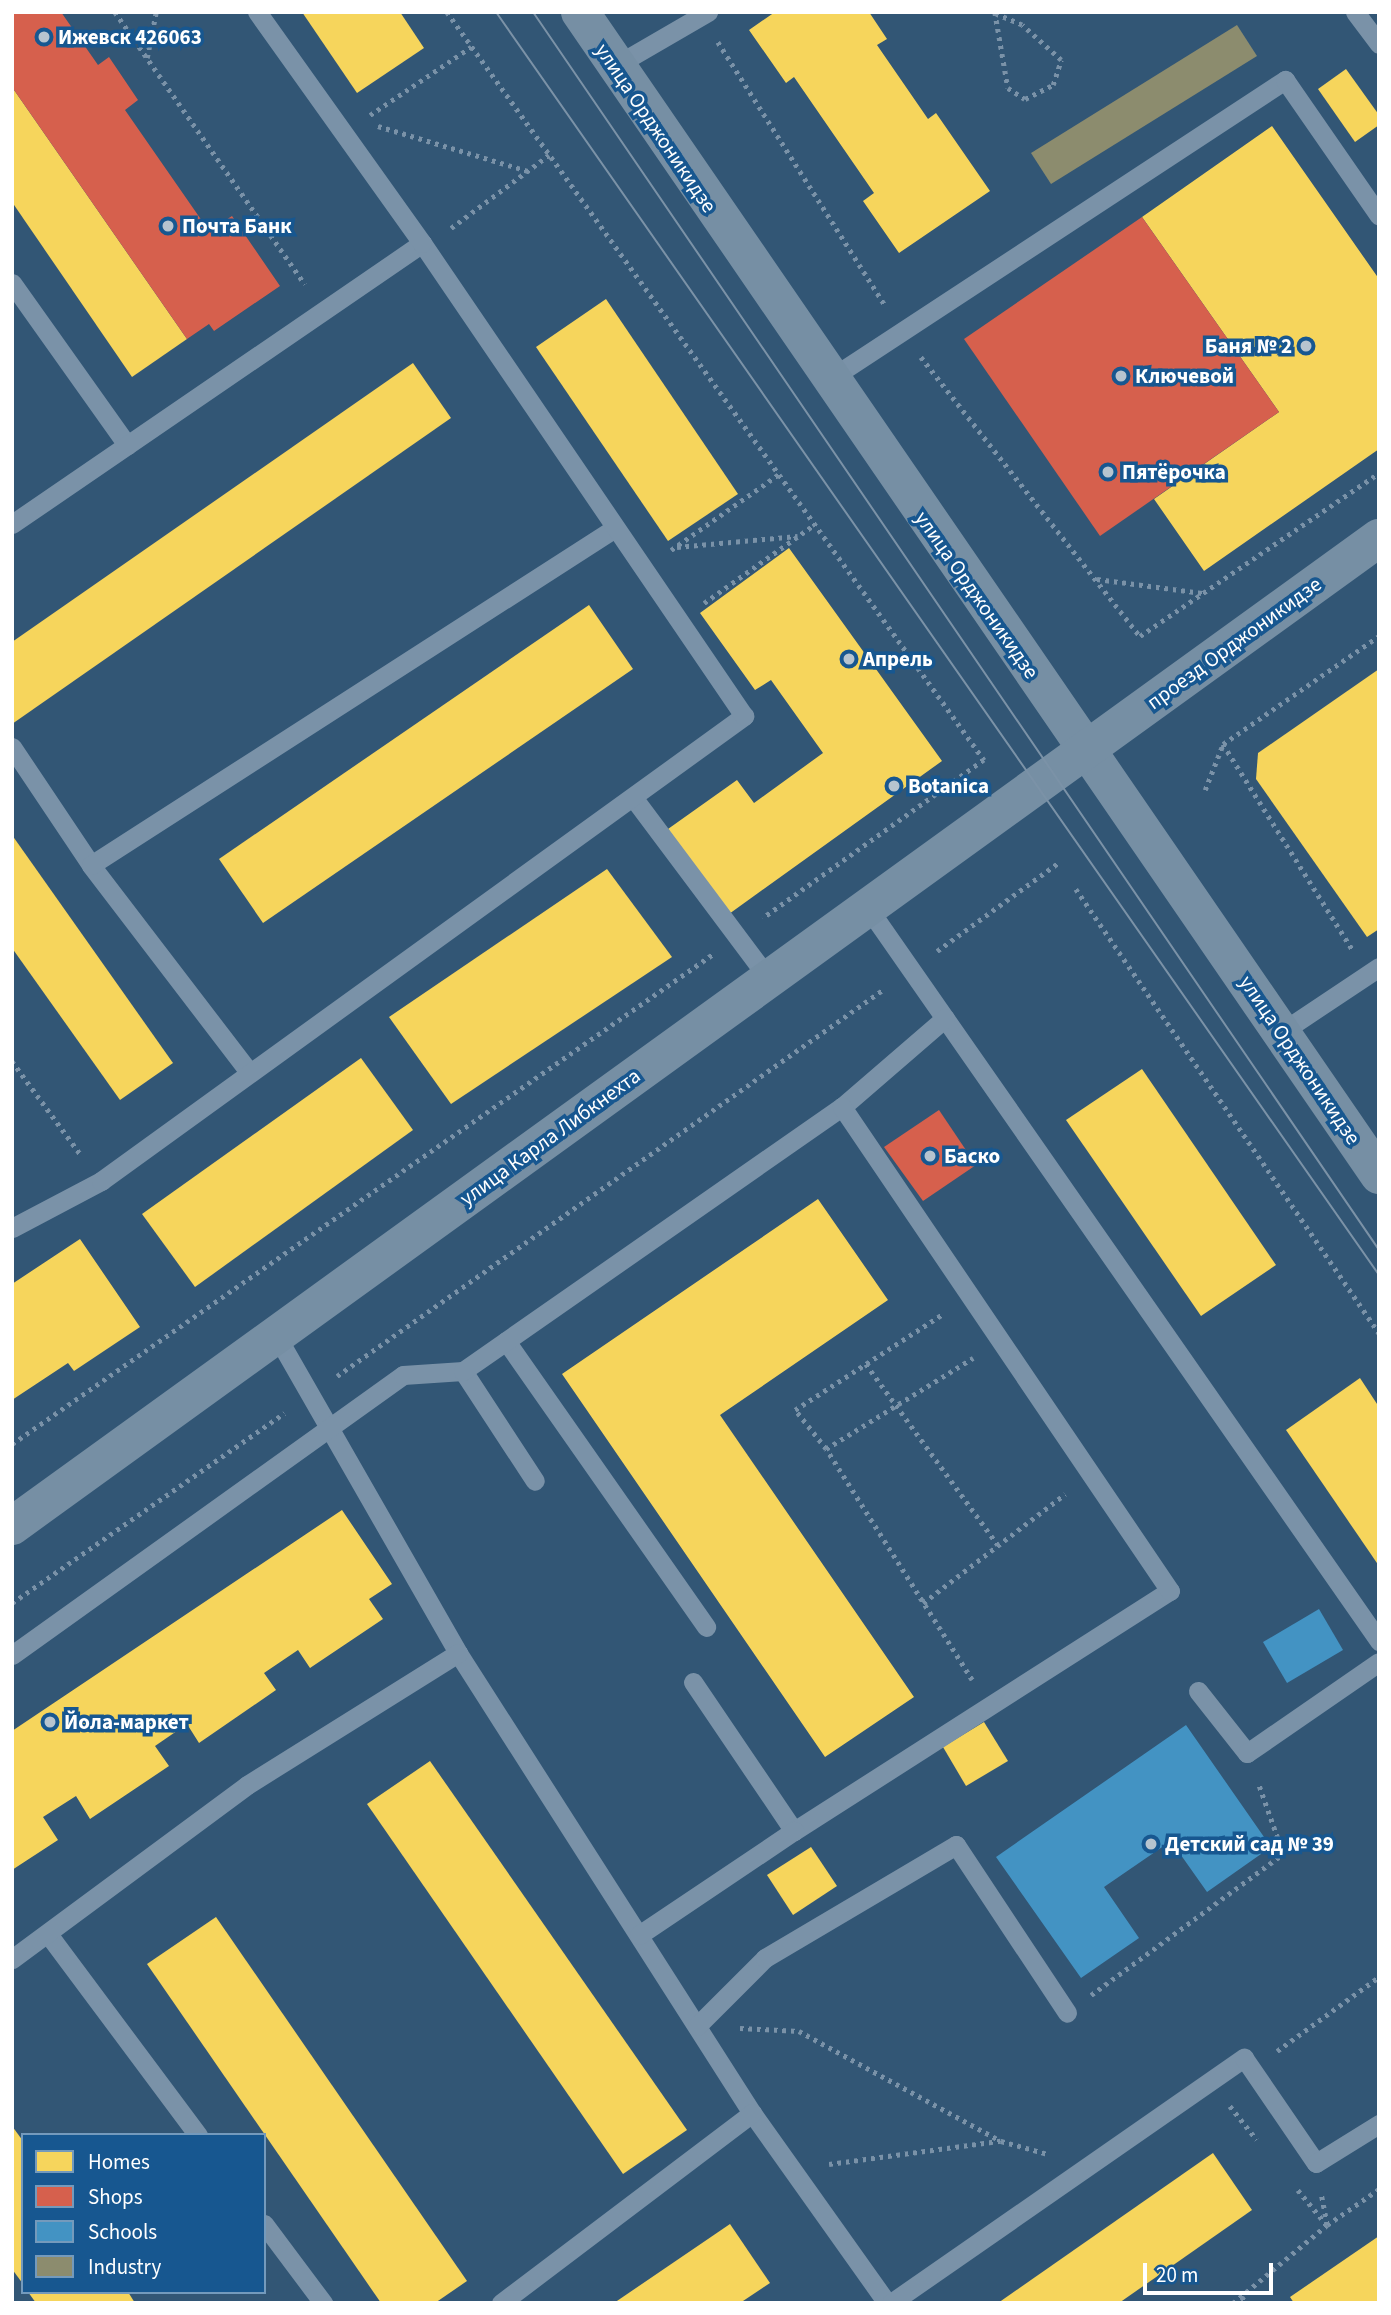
<!DOCTYPE html>
<html>
<head>
<meta charset="utf-8">
<style>
	body { margin:0 }
	#map { position:relative; width:1391px; height:2315px; overflow:hidden; background:#325675; font-family:"Source Sans 3",sans-serif }
	div>[style] { position:absolute }
	.homes>* { inset:0; background:#f6d55c }
	.shops>* { inset:0; background:#d6604d }
	.schools>* { inset:0; background:#4393c3 }
	.industry>* { inset:0; background:#8c8c6e }
	.path>* { height:4.5px; margin-top:-2.25px; transform-origin:0; background:repeating-linear-gradient(90deg,#7a92a8 0 3.5px,transparent 0 8.5px) }
	.service>* { height:19px; margin:-9.5px; padding:0 9.5px; transform-origin:9.5px; border-radius:9.5px; background:#7a92a8 }
	.secondary>* { height:38px; margin:-19px; padding:0 19px; transform-origin:19px; border-radius:19px; background:#768fa4 }
	.tram>* { height:2px; margin:-1px; padding:0 1px; transform-origin:1px; border-radius:1px; background:#7b92a7 }
	.dots>* { width:19px; height:19px; translate:-50% -50%; box-sizing:border-box; border:4px solid #175790; border-radius:50% }
	span { translate:-50% -50%; white-space:nowrap; text-align:center; line-height:1.15; -webkit-text-stroke:7px #175790; paint-order:stroke }
	.poi-label { font-size:21px; color:#fff; font-weight:700 }
	.left { translate:0 -50%; text-align:left }
	.right { translate:-100% -50%; text-align:right }
	.street-label { font-size:21px; color:#fff }
	.frame { position:absolute; inset:0; border:14px solid #fff; pointer-events:none }
	.legend { position:absolute; left:21px; top:2133px; width:245px; height:161px; box-sizing:border-box; background:#175790; border:2px solid #749abc; margin:0; padding:9px 12px; list-style:none; font-size:21px; color:#fff }
	.legend li { display:flex; align-items:center; gap:14px; height:35px }
	.legend b { width:35px; border:2px solid #749abc }
	.scale { position:absolute; left:1143px; top:2263px; width:130px; height:32px; box-sizing:border-box; border:4px solid #fff; border-top:0; padding-left:9px; font-size:21px; line-height:24px; white-space:nowrap; color:#fff; -webkit-text-stroke:5px #175790; paint-order:stroke }
</style>
</head>
<body>
<div id="map">
	<div class="homes">
		<div style="clip-path:polygon(302px 12px,400px 12px,424px 48px,357px 93px)"></div>
		<div style="clip-path:polygon(775px 12px,869px 12px,887px 39px,877px 45px,928px 119px,936px 113px,990px 191px,899px 253px,863px 201px,874px 193px,794px 77px,786px 83px,749px 30px)"></div>
		<div style="clip-path:polygon(1346px 69px,1379px 115px,1379px 125px,1355px 142px,1318px 89px)"></div>
		<div style="clip-path:polygon(12px 87px,187px 339px,132px 377px,12px 202px)"></div>
		<div style="clip-path:polygon(1272px 126px,1379px 279px,1379px 449px,1204px 571px,1154px 499px,1279px 412px,1142px 217px)"></div>
		<div style="clip-path:polygon(606px 299px,738px 494px,668px 541px,536px 347px)"></div>
		<div style="clip-path:polygon(413px 363px,451px 418px,12px 724px,12px 642px)"></div>
		<div style="clip-path:polygon(789px 548px,942px 761px,729px 914px,668px 829px,737px 780px,754px 803px,823px 753px,771px 680px,755px 690px,700px 613px)"></div>
		<div style="clip-path:polygon(589px 605px,633px 669px,263px 923px,219px 859px)"></div>
		<div style="clip-path:polygon(1379px 669px,1379px 929px,1367px 937px,1256px 779px,1258px 753px)"></div>
		<div style="clip-path:polygon(12px 835px,173px 1063px,120px 1100px,12px 948px)"></div>
		<div style="clip-path:polygon(607px 869px,672px 957px,451px 1104px,389px 1017px)"></div>
		<div style="clip-path:polygon(361px 1058px,413px 1130px,195px 1287px,142px 1214px)"></div>
		<div style="clip-path:polygon(1142px 1069px,1276px 1265px,1201px 1316px,1066px 1120px)"></div>
		<div style="clip-path:polygon(818px 1199px,888px 1300px,720px 1415px,914px 1697px,825px 1757px,562px 1374px)"></div>
		<div style="clip-path:polygon(80px 1239px,140px 1327px,74px 1371px,68px 1363px,12px 1400px,12px 1284px)"></div>
		<div style="clip-path:polygon(1360px 1378px,1379px 1407px,1379px 1566px,1286px 1430px)"></div>
		<div style="clip-path:polygon(342px 1510px,392px 1584px,369px 1599px,383px 1619px,310px 1668px,298px 1650px,264px 1673px,276px 1690px,199px 1743px,187px 1724px,155px 1746px,169px 1766px,90px 1819px,76px 1796px,43px 1817px,58px 1840px,12px 1870px,12px 1731px)"></div>
		<div style="clip-path:polygon(984px 1722px,1008px 1761px,966px 1786px,943px 1747px)"></div>
		<div style="clip-path:polygon(430px 1761px,687px 2130px,623px 2174px,367px 1804px)"></div>
		<div style="clip-path:polygon(811px 1847px,837px 1886px,793px 1915px,767px 1875px)"></div>
		<div style="clip-path:polygon(216px 1917px,467px 2281px,435px 2303px,381px 2303px,147px 1964px)"></div>
		<div style="clip-path:polygon(12px 2126px,23px 2141px,23px 2284px,12px 2269px)"></div>
		<div style="clip-path:polygon(1213px 2153px,1252px 2210px,1119px 2303px,998px 2303px)"></div>
		<div style="clip-path:polygon(730px 2224px,770px 2283px,740px 2303px,614px 2303px)"></div>
		<div style="clip-path:polygon(1379px 2236px,1379px 2303px,1294px 2303px,1290px 2297px)"></div>
		<div style="clip-path:polygon(28px 2292px,128px 2292px,135px 2303px,36px 2303px)"></div>
	</div>
	<div class="shops">
		<div style="clip-path:polygon(12px 12px,61px 12px,98px 65px,109px 57px,138px 100px,125px 110px,209px 231px,232px 216px,280px 286px,214px 331px,209px 324px,187px 339px,12px 87px)"></div>
		<div style="clip-path:polygon(1142px 217px,1279px 412px,1100px 536px,964px 339px)"></div>
		<div style="clip-path:polygon(939px 1110px,976px 1165px,923px 1201px,884px 1147px)"></div>
	</div>
	<div class="schools">
		<div style="clip-path:polygon(1319px 1609px,1343px 1650px,1287px 1683px,1263px 1642px)"></div>
		<div style="clip-path:polygon(1186px 1725px,1271px 1847px,1207px 1892px,1171px 1841px,1104px 1887px,1139px 1938px,1081px 1978px,996px 1857px)"></div>
	</div>
	<div class="industry">
		<div style="clip-path:polygon(1237px 25px,1257px 56px,1051px 184px,1031px 153px)"></div>
	</div>
	<div class="path">
		<div style="left:115px;top:12px;width:332px;rotate:55.1deg"></div>
		<div style="left:447px;top:12px;width:921px;rotate:54.32deg"></div>
		<div style="left:984px;top:760px;width:272px;rotate:144.4deg"></div>
		<div style="left:995px;top:12px;width:77px;rotate:80.3deg"></div>
		<div style="left:1008px;top:88px;width:20px;rotate:33deg"></div>
		<div style="left:1025px;top:99px;width:31px;rotate:-27deg"></div>
		<div style="left:1053px;top:85px;width:26px;rotate:-72deg"></div>
		<div style="left:1061px;top:60px;width:52px;rotate:-138.1deg"></div>
		<div style="left:1022px;top:25px;width:28px;rotate:-157deg"></div>
		<div style="left:718px;top:42px;width:314px;rotate:57.6deg"></div>
		<div style="left:147px;top:58px;width:47px;rotate:-78.9deg"></div>
		<div style="left:370px;top:115px;width:122px;rotate:-34deg"></div>
		<div style="left:378px;top:126px;width:157px;rotate:16.7deg"></div>
		<div style="left:451px;top:228px;width:122px;rotate:-36.7deg"></div>
		<div style="left:921px;top:357px;width:355px;rotate:51.9deg"></div>
		<div style="left:1140px;top:636px;width:289px;rotate:-34.3deg"></div>
		<div style="left:677px;top:547px;width:121px;rotate:-5.2deg"></div>
		<div style="left:671px;top:550px;width:132px;rotate:-35.1deg"></div>
		<div style="left:1097px;top:579px;width:106px;rotate:7.6deg"></div>
		<div style="left:704px;top:603px;width:136px;rotate:-35.4deg"></div>
		<div style="left:1223px;top:744px;width:242px;rotate:57.8deg"></div>
		<div style="left:1205px;top:790px;width:49px;rotate:-68.6deg"></div>
		<div style="left:1223px;top:744px;width:190px;rotate:-34.7deg"></div>
		<div style="left:1076px;top:889px;width:538px;rotate:55.69deg"></div>
		<div style="left:937px;top:951px;width:150px;rotate:-36deg"></div>
		<div style="left:12px;top:1061px;width:117px;rotate:53.7deg"></div>
		<div style="left:866px;top:1364px;width:224px;rotate:53.9deg"></div>
		<div style="left:337px;top:1376px;width:670px;rotate:-35.28deg"></div>
		<div style="left:12px;top:1444px;width:855px;rotate:-34.95deg"></div>
		<div style="left:826px;top:1449px;width:50px;rotate:-128.5deg"></div>
		<div style="left:795px;top:1410px;width:176px;rotate:-33deg"></div>
		<div style="left:12px;top:1603px;width:332px;rotate:-34.9deg"></div>
		<div style="left:923px;top:1603px;width:179px;rotate:-37.5deg"></div>
		<div style="left:972px;top:1680px;width:273px;rotate:-122.3deg"></div>
		<div style="left:826px;top:1449px;width:173px;rotate:-31.8deg"></div>
		<div style="left:1091px;top:1995px;width:238px;rotate:-36.3deg"></div>
		<div style="left:1283px;top:1854px;width:75px;rotate:-109.4deg"></div>
		<div style="left:740px;top:2028px;width:59px;rotate:2.9deg"></div>
		<div style="left:799px;top:2031px;width:230px;rotate:28.6deg"></div>
		<div style="left:1001px;top:2141px;width:49px;rotate:15.5deg"></div>
		<div style="left:1277px;top:2051px;width:126px;rotate:-36deg"></div>
		<div style="left:1230px;top:2106px;width:43px;rotate:51.5deg"></div>
		<div style="left:829px;top:2164px;width:173px;rotate:-7.7deg"></div>
		<div style="left:1298px;top:2190px;width:45px;rotate:50.4deg"></div>
		<div style="left:1327px;top:2225px;width:63px;rotate:-34.7deg"></div>
		<div style="left:1242px;top:2297px;width:7px;rotate:56deg"></div>
		<div style="left:1233px;top:2303px;width:122px;rotate:-39.7deg"></div>
		<div style="left:1327px;top:2225px;width:31px;rotate:-101deg"></div>
	</div>
	<div class="service">
		<div style="left:1355px;top:12px;width:40px;rotate:53deg"></div>
		<div style="left:613px;top:67px;width:110px;rotate:-30.1deg"></div>
		<div style="left:12px;top:283px;width:199px;rotate:54.6deg"></div>
		<div style="left:828px;top:380px;width:547px;rotate:-33.28deg"></div>
		<div style="left:1285px;top:80px;width:165px;rotate:55.3deg"></div>
		<div style="left:12px;top:524px;width:497px;rotate:-34.4deg"></div>
		<div style="left:12px;top:747px;width:142px;rotate:56.2deg"></div>
		<div style="left:635px;top:800px;width:224px;rotate:53.2deg"></div>
		<div style="left:868px;top:908px;width:894px;rotate:55.12deg"></div>
		<div style="left:1280px;top:1033px;width:119px;rotate:-33.7deg"></div>
		<div style="left:249px;top:1072px;width:260px;rotate:-127.4deg"></div>
		<div style="left:91px;top:865px;width:623px;rotate:-32.75deg"></div>
		<div style="left:12px;top:1228px;width:101px;rotate:-27.8deg"></div>
		<div style="left:101px;top:1181px;width:794px;rotate:-35.87deg"></div>
		<div style="left:744px;top:716px;width:572px;rotate:-124.25deg"></div>
		<div style="left:422px;top:243px;width:284px;rotate:-125.5deg"></div>
		<div style="left:276px;top:1335px;width:366px;rotate:60.2deg"></div>
		<div style="left:458px;top:1653px;width:546px;rotate:57.42deg"></div>
		<div style="left:752px;top:2113px;width:233px;rotate:54.6deg"></div>
		<div style="left:506px;top:1341px;width:349px;rotate:55deg"></div>
		<div style="left:463px;top:1371px;width:131px;rotate:56.8deg"></div>
		<div style="left:12px;top:1655px;width:481px;rotate:-35.6deg"></div>
		<div style="left:403px;top:1375px;width:60px;rotate:-3.8deg"></div>
		<div style="left:463px;top:1371px;width:462px;rotate:-34.9deg"></div>
		<div style="left:842px;top:1107px;width:136px;rotate:-40.8deg"></div>
		<div style="left:693px;top:1682px;width:180px;rotate:55.9deg"></div>
		<div style="left:794px;top:1831px;width:446px;rotate:-32.6deg"></div>
		<div style="left:1170px;top:1591px;width:585px;rotate:-124.12deg"></div>
		<div style="left:1198px;top:1691px;width:79px;rotate:51.7deg"></div>
		<div style="left:1247px;top:1753px;width:160px;rotate:-34.6deg"></div>
		<div style="left:48px;top:1934px;width:251px;rotate:53.3deg"></div>
		<div style="left:639px;top:1935px;width:187px;rotate:-33.9deg"></div>
		<div style="left:12px;top:1959px;width:292px;rotate:-36.5deg"></div>
		<div style="left:247px;top:1785px;width:249px;rotate:-32deg"></div>
		<div style="left:697px;top:2026px;width:96px;rotate:-45deg"></div>
		<div style="left:765px;top:1958px;width:222px;rotate:-30.6deg"></div>
		<div style="left:956px;top:1845px;width:201px;rotate:56.5deg"></div>
		<div style="left:264px;top:2224px;width:99px;rotate:53.2deg"></div>
		<div style="left:501px;top:2303px;width:315px;rotate:-37.1deg"></div>
		<div style="left:891px;top:2303px;width:430px;rotate:-34.8deg"></div>
		<div style="left:1244px;top:2058px;width:127px;rotate:55.6deg"></div>
		<div style="left:1316px;top:2163px;width:74px;rotate:-31.8deg"></div>
	</div>
	<div class="secondary">
		<div style="left:580px;top:12px;width:1411px;rotate:55.51deg"></div>
		<div style="left:12px;top:1526px;width:1687px;rotate:-35.86deg"></div>
	</div>
	<div class="tram">
		<div style="left:496px;top:12px;width:1541px;rotate:55.04deg"></div>
		<div style="left:533px;top:12px;width:1499px;rotate:55.65deg"></div>
	</div>
	<div class="dots">
		<div style="left:44px;top:37px;background:#b7c4cf"></div>
		<div style="left:168px;top:226px;background:#b7c4cf"></div>
		<div style="left:1306px;top:346px;background:#b7c4cf"></div>
		<div style="left:1121px;top:376px;background:#b7c4cf"></div>
		<div style="left:1108px;top:472px;background:#b7c4cf"></div>
		<div style="left:849px;top:659px;background:#b7c4cf"></div>
		<div style="left:894px;top:786px;background:#b7c4cf"></div>
		<div style="left:930px;top:1156px;background:#b7c4cf"></div>
		<div style="left:50px;top:1722px;background:#b7c4cf"></div>
		<div style="left:1151px;top:1844px;background:#b7c4cf"></div>
	</div>
	<div class="poi-label">
		<span class="left" style="left:58px;top:37px">Ижевск 426063</span>
		<span class="left" style="left:182px;top:226px">Почта Банк</span>
		<span class="right" style="left:1292px;top:346px">Баня № 2</span>
		<span class="left" style="left:1135px;top:376px">Ключевой</span>
		<span class="left" style="left:1122px;top:472px">Пятёрочка</span>
		<span class="left" style="left:863px;top:659px">Апрель</span>
		<span class="left" style="left:908px;top:786px">Botanica</span>
		<span class="left" style="left:944px;top:1156px">Баско</span>
		<span class="left" style="left:64px;top:1722px">Йола-маркет</span>
		<span class="left" style="left:1165px;top:1844px">Детский сад № 39</span>
	</div>
	<div class="street-label">
		<span style="left:656px;top:128px;rotate:56deg">улица Орджоникидзе</span>
		<span style="left:977px;top:595px;rotate:55deg">улица Орджоникидзе</span>
		<span style="left:1234px;top:643px;rotate:-36deg">проезд Орджоникидзе</span>
		<span style="left:1300px;top:1060px;rotate:56deg">улица Орджоникидзе</span>
		<span style="left:550px;top:1137px;rotate:-36deg">улица Карла Либкнехта</span>
	</div>
	<div class="frame"></div>
	<ul class="legend">
	<li><b style="height:19px;background:#f6d55c"></b>Homes</li>
	<li><b style="height:19px;background:#d6604d"></b>Shops</li>
	<li><b style="height:19px;background:#4393c3"></b>Schools</li>
	<li><b style="height:19px;background:#8c8c6e"></b>Industry</li>
	</ul>
	<div class="scale">20 m</div>
</div>
</body>
</html>
